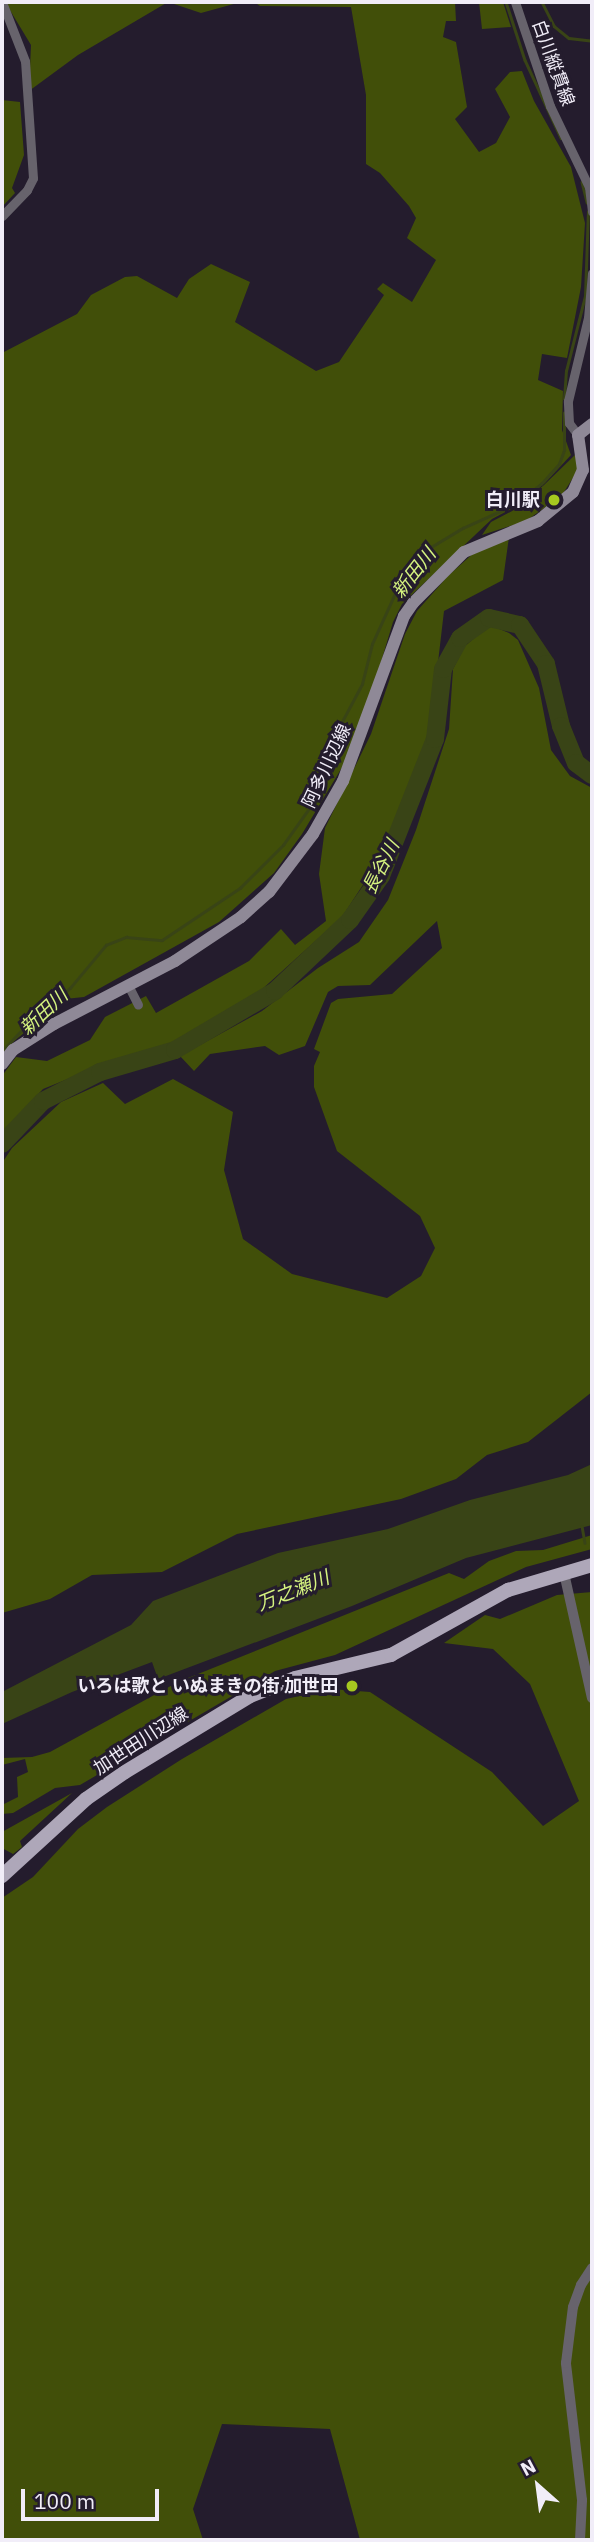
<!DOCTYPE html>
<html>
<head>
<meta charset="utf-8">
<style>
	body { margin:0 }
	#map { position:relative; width:594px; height:2542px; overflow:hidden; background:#241c2d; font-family:"IBM Plex Sans","Noto Sans JP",sans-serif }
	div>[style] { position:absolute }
	.green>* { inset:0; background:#414f09 }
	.water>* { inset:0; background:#394416 }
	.stream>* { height:2.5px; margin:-1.25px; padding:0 1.25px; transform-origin:1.25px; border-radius:1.25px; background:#394416 }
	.river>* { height:18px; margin:-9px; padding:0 9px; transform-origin:9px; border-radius:9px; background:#394416 }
	.minor>* { height:9px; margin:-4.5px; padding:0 4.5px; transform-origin:4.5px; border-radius:4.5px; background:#67636c }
	.tertiary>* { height:10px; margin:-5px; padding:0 5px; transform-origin:5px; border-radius:5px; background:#67636c }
	.secondary>* { height:12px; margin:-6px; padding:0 6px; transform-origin:6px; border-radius:6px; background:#8f8997 }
	.primary>* { height:14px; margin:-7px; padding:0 7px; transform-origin:7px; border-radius:7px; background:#aea7b9 }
	.dots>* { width:19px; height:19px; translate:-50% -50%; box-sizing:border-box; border:4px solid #241c2d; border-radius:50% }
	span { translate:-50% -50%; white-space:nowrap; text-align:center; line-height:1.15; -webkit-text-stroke:6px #241c2d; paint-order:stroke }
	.street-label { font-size:18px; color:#f1edf8 }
	.poi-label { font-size:18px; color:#f1edf8; font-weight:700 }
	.right { translate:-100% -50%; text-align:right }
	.water-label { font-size:19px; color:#d5f37f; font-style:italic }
	.frame { position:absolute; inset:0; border:4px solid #f1edf8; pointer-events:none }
	.north { position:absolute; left:503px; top:2451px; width:70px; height:70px; -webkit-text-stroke:5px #241c2d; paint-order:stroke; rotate:332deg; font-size:19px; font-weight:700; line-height:28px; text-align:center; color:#f1edf8 }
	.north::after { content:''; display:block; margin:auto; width:24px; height:32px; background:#f1edf8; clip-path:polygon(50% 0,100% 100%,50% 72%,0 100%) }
	.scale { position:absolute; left:21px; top:2489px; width:138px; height:32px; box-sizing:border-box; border:4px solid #f1edf8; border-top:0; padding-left:9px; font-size:21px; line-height:24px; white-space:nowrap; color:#f1edf8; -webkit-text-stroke:5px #241c2d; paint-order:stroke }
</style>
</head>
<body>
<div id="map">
	<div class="green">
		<div style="clip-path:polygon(5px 2px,241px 2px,201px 13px,168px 2px,78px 55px,29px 91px,31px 45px)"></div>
		<div style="clip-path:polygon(254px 2px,455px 2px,456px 21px,446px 21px,443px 37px,456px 42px,467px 107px,455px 119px,479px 152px,496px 143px,510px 117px,495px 89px,510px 72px,522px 71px,534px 101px,571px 167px,585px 223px,581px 287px,567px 358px,542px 354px,538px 380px,563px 391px,562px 430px,571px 455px,545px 483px,513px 508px,492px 519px,402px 604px,393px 622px,365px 715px,344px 764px,302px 834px,274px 873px,219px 922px,84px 997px,65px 999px,2px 1051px,2px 353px,77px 314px,91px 295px,125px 277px,137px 276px,177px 298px,189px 279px,211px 264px,250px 282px,235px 322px,316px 371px,339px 362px,384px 295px,377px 289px,383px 283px,412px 302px,436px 260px,407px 238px,416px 218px,409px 206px,380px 173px,366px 164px,366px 95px,351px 7px,260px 6px)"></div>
		<div style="clip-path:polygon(479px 2px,503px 2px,511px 27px,482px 29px)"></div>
		<div style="clip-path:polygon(2px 100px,20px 102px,24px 155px,12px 188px,15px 193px,2px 207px)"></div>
		<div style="clip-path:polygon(577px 453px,578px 470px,562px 495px,526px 521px,482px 535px,491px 522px,514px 510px,544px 485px)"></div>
		<div style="clip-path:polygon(509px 537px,503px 580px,444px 611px,430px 731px,381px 857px,342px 917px,259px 992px,178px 1042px,100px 1066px,43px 1089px,2px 1133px,2px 1076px,16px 1057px,47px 1061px,90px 1040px,105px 1017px,146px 996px,156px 1013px,249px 961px,281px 929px,295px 945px,326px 921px,319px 874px,325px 828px,371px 734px,405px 634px,417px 611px,448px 576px,477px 550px)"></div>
		<div style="clip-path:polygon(490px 625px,509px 633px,518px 640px,539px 688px,551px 750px,570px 776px,592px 788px,592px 1392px,528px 1442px,487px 1455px,456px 1479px,401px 1499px,237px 1534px,162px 1572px,92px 1575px,50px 1599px,2px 1613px,2px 1163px,12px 1148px,61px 1102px,103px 1083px,125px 1104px,173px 1079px,233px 1112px,224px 1170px,243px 1239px,292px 1274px,387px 1298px,421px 1276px,435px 1248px,420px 1216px,337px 1151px,314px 1087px,314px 1066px,320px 1052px,314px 1049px,331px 1003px,338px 999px,392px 994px,442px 948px,437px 921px,370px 985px,338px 986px,328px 992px,305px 1046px,279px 1055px,265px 1046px,210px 1054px,194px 1071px,180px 1056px,262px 1011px,318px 968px,359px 942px,388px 900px,416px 830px,449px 729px,453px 669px,465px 646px)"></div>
		<div style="clip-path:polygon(592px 1535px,592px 1549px,526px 1567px,335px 1655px,275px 1671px,80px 1785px,55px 1788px,13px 1813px,2px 1814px,2px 1805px,18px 1797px,17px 1777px,28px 1772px,25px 1759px,2px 1765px,2px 1758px,32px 1757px,50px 1752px,178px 1682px,449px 1573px,464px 1579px,489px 1561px,516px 1551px,543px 1550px)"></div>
		<div style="clip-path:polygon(592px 1592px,592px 2540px,360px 2540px,330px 2429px,222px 2424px,193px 2509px,203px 2540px,2px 2540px,2px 1898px,33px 1877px,78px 1829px,107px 1807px,182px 1759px,286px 1699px,331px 1689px,370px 1692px,492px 1772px,543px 1826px,579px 1801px,530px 1684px,493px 1649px,444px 1643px,485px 1615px,500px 1619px,557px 1595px)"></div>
		<div style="clip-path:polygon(72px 1793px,20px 1841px,22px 1847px,13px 1854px,2px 1848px,2px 1832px)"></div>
	</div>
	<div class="water">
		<div style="clip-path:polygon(592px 1464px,592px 1525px,466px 1558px,352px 1606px,158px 1679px,152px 1662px,72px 1692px,2px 1724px,2px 1692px,131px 1625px,153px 1601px,278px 1553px,388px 1529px,470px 1500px,568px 1475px)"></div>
	</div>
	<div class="stream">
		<div style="left:506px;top:2px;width:61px;rotate:71.9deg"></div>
		<div style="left:525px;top:60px;width:86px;rotate:65.2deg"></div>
		<div style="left:542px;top:2px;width:27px;rotate:63deg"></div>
		<div style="left:554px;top:26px;width:19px;rotate:39deg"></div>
		<div style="left:569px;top:38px;width:23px;rotate:7deg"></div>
		<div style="left:582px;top:182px;width:21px;rotate:76deg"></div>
		<div style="left:564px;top:399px;width:28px;rotate:-86deg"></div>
		<div style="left:566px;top:371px;width:77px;rotate:-75.8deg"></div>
		<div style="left:585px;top:296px;width:84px;rotate:-88deg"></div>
		<div style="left:2px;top:1051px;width:44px;rotate:-46.8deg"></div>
		<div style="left:32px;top:1019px;width:49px;rotate:-39.2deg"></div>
		<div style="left:70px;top:988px;width:56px;rotate:-50.1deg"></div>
		<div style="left:106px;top:945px;width:22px;rotate:-22deg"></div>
		<div style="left:126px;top:937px;width:36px;rotate:5deg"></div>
		<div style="left:162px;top:940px;width:94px;rotate:-33.7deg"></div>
		<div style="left:240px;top:888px;width:61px;rotate:-45deg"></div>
		<div style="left:283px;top:845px;width:60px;rotate:-54.5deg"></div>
		<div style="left:318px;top:796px;width:53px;rotate:-77deg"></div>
		<div style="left:330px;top:744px;width:68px;rotate:-61.9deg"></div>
		<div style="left:362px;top:684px;width:41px;rotate:-76deg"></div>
		<div style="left:372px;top:644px;width:60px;rotate:-65.6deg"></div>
		<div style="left:397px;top:589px;width:54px;rotate:-51deg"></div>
		<div style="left:431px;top:547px;width:37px;rotate:-31deg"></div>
		<div style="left:463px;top:528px;width:60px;rotate:-24.4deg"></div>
		<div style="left:518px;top:503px;width:30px;rotate:-40deg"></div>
		<div style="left:541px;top:484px;width:27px;rotate:-48deg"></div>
		<div style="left:559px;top:464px;width:15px;rotate:-70deg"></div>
		<div style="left:564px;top:450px;width:37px;rotate:-90deg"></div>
		<div style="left:582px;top:1526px;width:17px;rotate:80deg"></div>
	</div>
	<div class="river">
		<div style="left:2px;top:1144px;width:59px;rotate:-46.4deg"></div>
		<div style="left:43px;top:1101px;width:64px;rotate:-27deg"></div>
		<div style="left:100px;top:1072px;width:78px;rotate:-16.3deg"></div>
		<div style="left:175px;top:1050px;width:116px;rotate:-30.5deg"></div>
		<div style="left:275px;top:991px;width:103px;rotate:-43.4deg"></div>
		<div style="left:350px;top:920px;width:54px;rotate:-54.8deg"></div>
		<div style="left:381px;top:876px;width:147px;rotate:-68.5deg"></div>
		<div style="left:435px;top:739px;width:70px;rotate:-83.5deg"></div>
		<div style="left:443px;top:669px;width:35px;rotate:-61deg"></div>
		<div style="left:460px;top:638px;width:35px;rotate:-35deg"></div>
		<div style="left:489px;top:618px;width:32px;rotate:13deg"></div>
		<div style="left:520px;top:625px;width:47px;rotate:56.3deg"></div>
		<div style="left:546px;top:664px;width:64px;rotate:76.4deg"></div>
		<div style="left:561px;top:726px;width:40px;rotate:68deg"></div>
		<div style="left:576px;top:763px;width:20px;rotate:37deg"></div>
	</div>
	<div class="minor">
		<div style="left:515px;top:2px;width:110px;rotate:71.4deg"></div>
		<div style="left:550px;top:106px;width:90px;rotate:64.3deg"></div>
		<div style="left:589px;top:187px;width:25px;rotate:83deg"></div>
		<div style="left:2px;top:216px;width:36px;rotate:-46deg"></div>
		<div style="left:27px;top:190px;width:13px;rotate:-63deg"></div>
		<div style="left:33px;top:178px;width:117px;rotate:-93.9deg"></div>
		<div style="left:25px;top:61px;width:63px;rotate:-111.3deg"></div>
		<div style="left:578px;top:435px;width:15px;rotate:-127deg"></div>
		<div style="left:569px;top:423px;width:22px;rotate:-93deg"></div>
		<div style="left:568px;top:401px;width:85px;rotate:-76.5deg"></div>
		<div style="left:588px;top:318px;width:45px;rotate:-84.9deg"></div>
		<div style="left:128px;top:985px;width:22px;rotate:63deg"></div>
	</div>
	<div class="tertiary">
		<div style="left:564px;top:1573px;width:128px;rotate:77.4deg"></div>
		<div style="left:580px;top:2540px;width:40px;rotate:-87.1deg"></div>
		<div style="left:582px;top:2500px;width:138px;rotate:-96.7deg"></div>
		<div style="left:566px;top:2363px;width:56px;rotate:-82.9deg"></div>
		<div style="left:573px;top:2307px;width:23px;rotate:-70deg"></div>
		<div style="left:581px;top:2285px;width:20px;rotate:-57deg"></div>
	</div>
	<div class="secondary">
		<div style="left:2px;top:1064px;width:18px;rotate:-52deg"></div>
		<div style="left:13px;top:1050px;width:49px;rotate:-32.4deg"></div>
		<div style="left:54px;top:1024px;width:136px;rotate:-27.5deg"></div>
		<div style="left:175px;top:961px;width:79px;rotate:-33.7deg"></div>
		<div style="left:241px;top:917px;width:38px;rotate:-42deg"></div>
		<div style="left:269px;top:892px;width:73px;rotate:-52.8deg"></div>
		<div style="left:313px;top:834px;width:61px;rotate:-60.5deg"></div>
		<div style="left:343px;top:781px;width:176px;rotate:-69.7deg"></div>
		<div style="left:404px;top:616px;width:16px;rotate:-55deg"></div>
		<div style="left:413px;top:603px;width:72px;rotate:-45deg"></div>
		<div style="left:464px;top:552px;width:80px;rotate:-22.7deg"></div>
		<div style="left:538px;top:521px;width:45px;rotate:-39.6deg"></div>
		<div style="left:573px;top:492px;width:24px;rotate:-66deg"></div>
		<div style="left:583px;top:470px;width:35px;rotate:-98deg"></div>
		<div style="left:578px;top:435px;width:18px;rotate:-38deg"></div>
	</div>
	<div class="primary">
		<div style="left:2px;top:1876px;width:114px;rotate:-42.5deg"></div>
		<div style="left:86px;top:1799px;width:47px;rotate:-34.7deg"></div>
		<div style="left:125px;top:1772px;width:146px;rotate:-31.3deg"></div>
		<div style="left:250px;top:1696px;width:48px;rotate:-21.8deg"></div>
		<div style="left:295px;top:1678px;width:99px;rotate:-13.5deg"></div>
		<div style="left:391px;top:1655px;width:134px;rotate:-29.1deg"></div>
		<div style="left:508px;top:1590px;width:88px;rotate:-16.6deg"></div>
	</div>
	<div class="dots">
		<div style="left:554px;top:500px;background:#a6c820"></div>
		<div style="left:352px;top:1686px;background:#a6c820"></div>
	</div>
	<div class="street-label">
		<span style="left:553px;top:63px;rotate:70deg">白川縦貫線</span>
		<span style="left:327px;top:766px;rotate:-65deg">阿多川辺線</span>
		<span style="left:141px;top:1741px;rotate:-33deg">加世田川辺線</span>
	</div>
	<div class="poi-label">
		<span class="right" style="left:540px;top:500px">白川駅</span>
		<span class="right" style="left:338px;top:1686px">いろは歌と いぬまきの街 加世田</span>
	</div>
	<div class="water-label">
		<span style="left:414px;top:573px;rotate:-52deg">新田川</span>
		<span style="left:381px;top:867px;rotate:-63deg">長谷川</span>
		<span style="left:44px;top:1012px;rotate:-43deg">新田川</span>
		<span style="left:293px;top:1591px;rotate:-22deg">万之瀬川</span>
	</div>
	<div class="frame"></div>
	<div class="north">N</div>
	<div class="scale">100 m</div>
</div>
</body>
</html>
